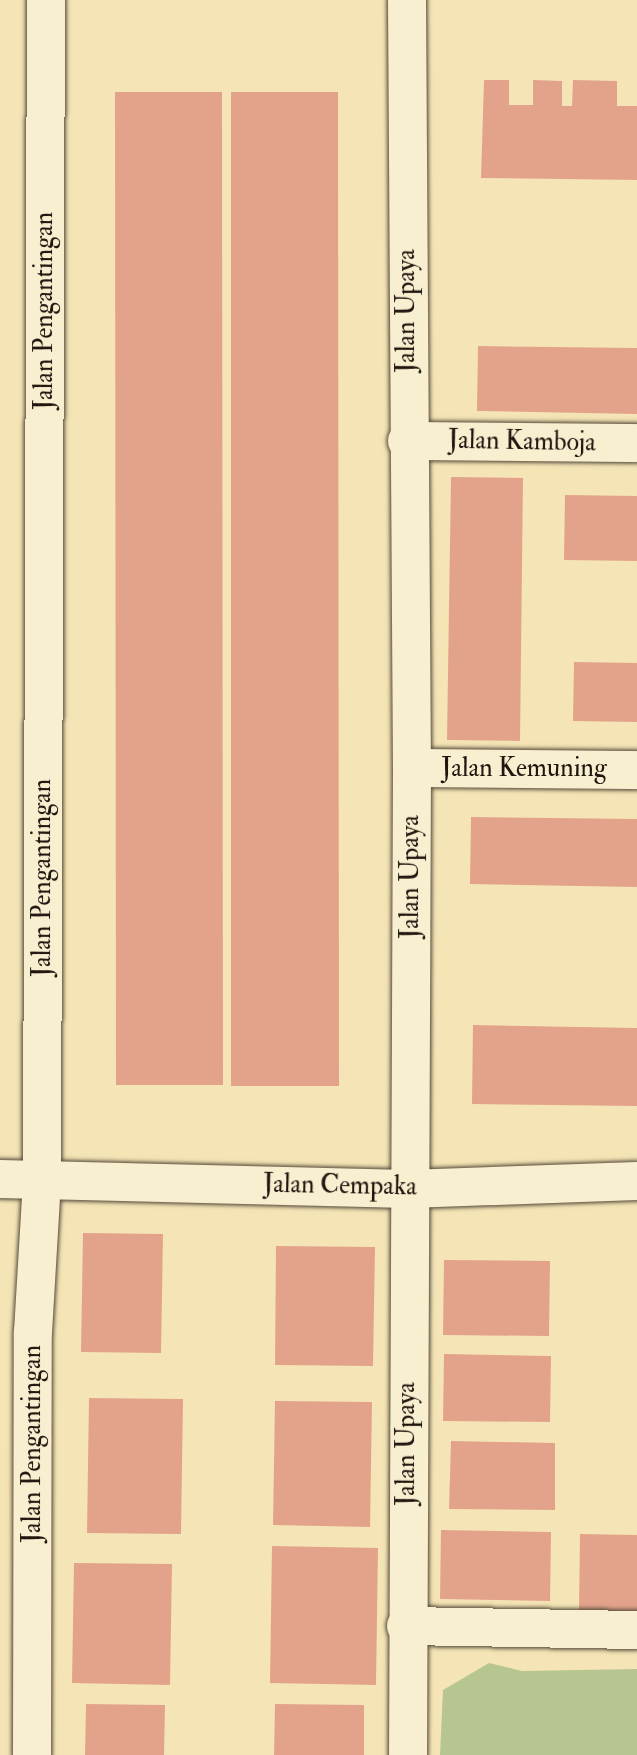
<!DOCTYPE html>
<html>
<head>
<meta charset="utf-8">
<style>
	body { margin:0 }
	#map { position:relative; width:637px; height:1755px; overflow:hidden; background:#f5e5b6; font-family:"IM FELL Double Pica",serif }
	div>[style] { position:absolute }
	.green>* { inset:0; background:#b7c591 }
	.building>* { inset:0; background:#e3a38a }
	.roads { filter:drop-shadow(0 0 2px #544a39) drop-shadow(0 0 2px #544a39) }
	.street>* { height:38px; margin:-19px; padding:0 19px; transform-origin:19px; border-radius:19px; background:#f8eed0 }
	span { translate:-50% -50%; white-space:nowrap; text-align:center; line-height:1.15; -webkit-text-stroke:6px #f8eed0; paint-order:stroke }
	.street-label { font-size:26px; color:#1f170f }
</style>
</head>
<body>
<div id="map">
	<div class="green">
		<div style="clip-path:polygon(489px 1663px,522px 1671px,637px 1669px,637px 1755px,440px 1755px,443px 1690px)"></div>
	</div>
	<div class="building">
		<div style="clip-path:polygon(484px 80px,509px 80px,509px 105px,533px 105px,533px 80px,562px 81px,562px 106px,572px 106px,573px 80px,617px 81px,617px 106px,637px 106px,637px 180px,481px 178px)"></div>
		<div style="clip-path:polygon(115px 92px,222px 92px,223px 1085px,116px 1085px)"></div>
		<div style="clip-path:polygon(231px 92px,338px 92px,339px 1086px,231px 1086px)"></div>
		<div style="clip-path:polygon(478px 346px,637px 348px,637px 414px,477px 411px)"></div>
		<div style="clip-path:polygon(451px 477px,523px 478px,520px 741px,447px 740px)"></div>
		<div style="clip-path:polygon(565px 495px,637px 496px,637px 561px,564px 560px)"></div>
		<div style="clip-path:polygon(574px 662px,637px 663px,637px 722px,573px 721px)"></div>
		<div style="clip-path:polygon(471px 817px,637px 819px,637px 887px,470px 884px)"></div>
		<div style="clip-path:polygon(473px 1025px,637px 1028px,637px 1106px,472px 1104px)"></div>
		<div style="clip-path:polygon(83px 1233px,163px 1234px,161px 1353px,81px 1352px)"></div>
		<div style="clip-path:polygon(276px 1246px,375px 1247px,373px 1366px,275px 1365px)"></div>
		<div style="clip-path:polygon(444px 1260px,550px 1261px,549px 1336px,443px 1335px)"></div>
		<div style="clip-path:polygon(444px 1354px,551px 1356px,550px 1422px,443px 1421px)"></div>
		<div style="clip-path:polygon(89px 1398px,183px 1399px,181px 1534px,87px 1533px)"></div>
		<div style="clip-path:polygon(275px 1401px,372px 1402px,370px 1527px,273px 1525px)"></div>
		<div style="clip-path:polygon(451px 1441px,555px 1443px,555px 1510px,449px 1509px)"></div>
		<div style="clip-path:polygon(441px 1530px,551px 1532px,550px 1601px,440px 1599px)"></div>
		<div style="clip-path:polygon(580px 1534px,637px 1535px,637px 1612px,579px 1611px)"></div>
		<div style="clip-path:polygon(272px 1546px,378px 1548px,376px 1685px,270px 1683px)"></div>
		<div style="clip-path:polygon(74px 1563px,172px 1564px,170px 1685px,72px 1683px)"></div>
		<div style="clip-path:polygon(86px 1704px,165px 1705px,164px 1755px,85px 1755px)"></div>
		<div style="clip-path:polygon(275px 1704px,364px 1705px,364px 1755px,274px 1755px)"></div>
	</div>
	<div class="roads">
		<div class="street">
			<div style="left:407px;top:0;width:768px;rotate:89.63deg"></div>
			<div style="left:412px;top:768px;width:987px;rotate:90.23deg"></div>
			<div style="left:407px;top:441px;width:230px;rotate:0.5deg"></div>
			<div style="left:412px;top:768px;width:225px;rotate:0.5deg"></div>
			<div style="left:0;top:1179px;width:408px;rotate:1.4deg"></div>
			<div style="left:408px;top:1189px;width:229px;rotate:-2deg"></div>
			<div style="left:406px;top:1626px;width:231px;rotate:1deg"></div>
			<div style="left:32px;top:1755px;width:423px;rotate:-89.9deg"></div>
			<div style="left:33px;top:1332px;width:153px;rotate:-86.6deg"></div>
			<div style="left:42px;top:1179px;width:1179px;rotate:-89.81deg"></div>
		</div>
	</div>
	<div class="street-label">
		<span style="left:45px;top:311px;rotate:-90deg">Jalan Pengantingan</span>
		<span style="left:407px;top:311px;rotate:-90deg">Jalan Upaya</span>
		<span style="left:522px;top:442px;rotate:1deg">Jalan Kamboja</span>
		<span style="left:524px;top:769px">Jalan Kemuning</span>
		<span style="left:411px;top:877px;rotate:-90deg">Jalan Upaya</span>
		<span style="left:43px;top:878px;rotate:-90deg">Jalan Pengantingan</span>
		<span style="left:340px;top:1186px;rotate:1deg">Jalan Cempaka</span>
		<span style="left:33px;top:1444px;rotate:-90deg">Jalan Pengantingan</span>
		<span style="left:407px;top:1444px;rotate:-90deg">Jalan Upaya</span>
	</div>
</div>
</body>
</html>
